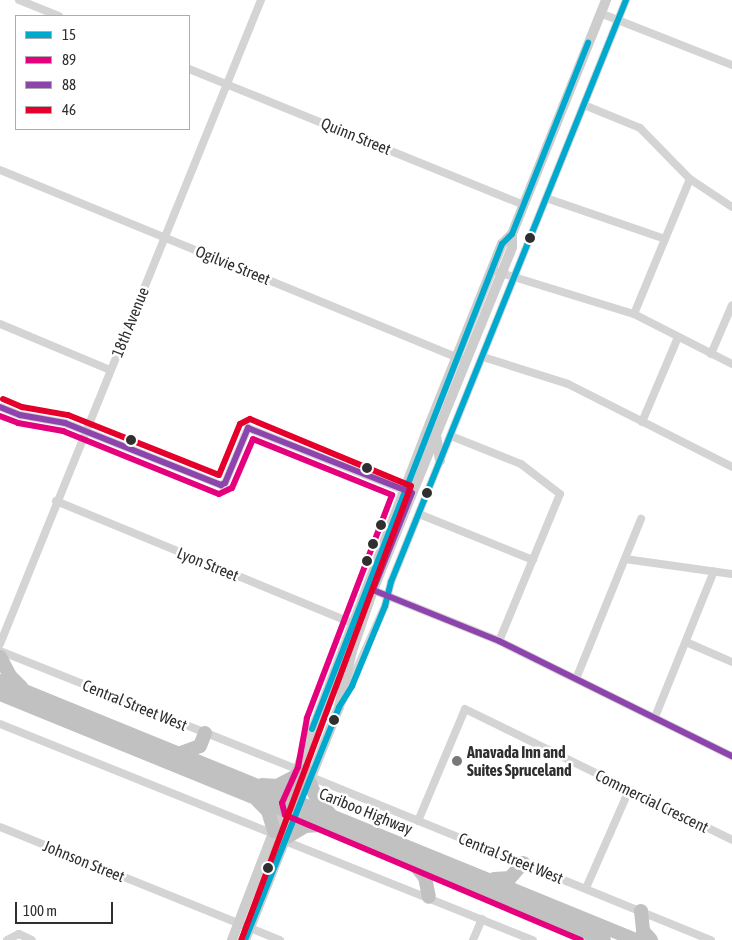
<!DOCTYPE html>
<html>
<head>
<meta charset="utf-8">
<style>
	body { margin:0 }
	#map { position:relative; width:732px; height:940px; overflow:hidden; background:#fff; font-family:"Asap Condensed",sans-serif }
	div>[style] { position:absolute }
	.street>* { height:8px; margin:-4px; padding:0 4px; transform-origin:4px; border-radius:4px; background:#d4d4d4 }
	.secondary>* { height:10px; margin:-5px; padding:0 5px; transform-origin:5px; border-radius:5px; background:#cdcdcd }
	.highway>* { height:14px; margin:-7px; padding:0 7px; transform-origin:7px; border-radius:7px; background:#c1c1c1 }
	.bus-1>* { height:6px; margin:-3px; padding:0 3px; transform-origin:3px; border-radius:3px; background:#00a9ce }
	.bus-2>* { height:6px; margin:-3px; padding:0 3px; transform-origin:3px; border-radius:3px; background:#e5007d }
	.bus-3>* { height:6px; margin:-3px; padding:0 3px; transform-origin:3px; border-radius:3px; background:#8e44ad }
	.bus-4>* { height:6px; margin:-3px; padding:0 3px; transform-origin:3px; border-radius:3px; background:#e4002b }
	.dots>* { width:14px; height:14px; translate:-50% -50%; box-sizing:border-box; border:2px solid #fff; border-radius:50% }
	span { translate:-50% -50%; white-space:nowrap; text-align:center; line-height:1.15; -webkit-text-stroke:5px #fff; paint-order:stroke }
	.street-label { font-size:16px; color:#2f2f2f }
	.poi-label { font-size:16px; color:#2f2f2f; font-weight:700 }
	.left { translate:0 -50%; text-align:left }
	.legend { position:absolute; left:15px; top:15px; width:175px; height:115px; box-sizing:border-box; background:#fff; border:1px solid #acacac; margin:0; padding:6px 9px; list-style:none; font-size:15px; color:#2f2f2f }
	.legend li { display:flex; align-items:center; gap:10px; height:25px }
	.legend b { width:25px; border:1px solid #acacac }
	.scale { position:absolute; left:15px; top:902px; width:98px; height:22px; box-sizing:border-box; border:2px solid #2f2f2f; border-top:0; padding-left:6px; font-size:15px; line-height:18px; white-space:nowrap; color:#2f2f2f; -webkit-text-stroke:4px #fff; paint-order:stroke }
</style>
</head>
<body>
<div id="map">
	<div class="street">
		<div style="left:19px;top:0;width:43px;rotate:21.8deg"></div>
		<div style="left:600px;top:13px;width:142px;rotate:21.5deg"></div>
		<div style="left:189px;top:69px;width:359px;rotate:22.1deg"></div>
		<div style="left:584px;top:105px;width:61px;rotate:22.3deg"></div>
		<div style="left:640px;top:128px;width:71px;rotate:45.6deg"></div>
		<div style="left:690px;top:179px;width:50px;rotate:33.7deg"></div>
		<div style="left:0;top:170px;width:498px;rotate:22.3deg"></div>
		<div style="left:546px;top:198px;width:126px;rotate:19deg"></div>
		<div style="left:498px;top:272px;width:142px;rotate:17.2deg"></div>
		<div style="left:634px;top:314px;width:110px;rotate:27deg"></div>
		<div style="left:634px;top:314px;width:146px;rotate:-67.5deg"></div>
		<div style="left:0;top:324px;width:119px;rotate:22.7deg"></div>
		<div style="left:711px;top:354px;width:53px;rotate:-66.8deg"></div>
		<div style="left:483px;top:357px;width:89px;rotate:17.6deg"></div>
		<div style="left:568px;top:384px;width:184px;rotate:26.8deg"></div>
		<div style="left:0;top:407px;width:22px;rotate:22deg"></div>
		<div style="left:20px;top:415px;width:46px;rotate:10.1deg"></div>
		<div style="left:65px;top:423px;width:168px;rotate:21.7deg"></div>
		<div style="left:221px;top:485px;width:4px;rotate:-27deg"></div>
		<div style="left:225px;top:483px;width:60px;rotate:-67.3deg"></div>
		<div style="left:248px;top:428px;width:172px;rotate:21.8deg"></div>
		<div style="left:642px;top:422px;width:92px;rotate:-67deg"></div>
		<div style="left:451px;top:436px;width:75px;rotate:21.8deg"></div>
		<div style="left:521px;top:464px;width:49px;rotate:37.6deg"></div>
		<div style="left:560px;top:494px;width:159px;rotate:112.5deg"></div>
		<div style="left:56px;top:501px;width:326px;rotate:22.4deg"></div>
		<div style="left:419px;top:514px;width:123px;rotate:22deg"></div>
		<div style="left:625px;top:559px;width:108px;rotate:8deg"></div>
		<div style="left:368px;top:588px;width:141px;rotate:22deg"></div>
		<div style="left:499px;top:641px;width:260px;rotate:26.3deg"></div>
		<div style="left:686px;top:642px;width:50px;rotate:23.5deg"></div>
		<div style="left:0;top:644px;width:695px;rotate:-67.94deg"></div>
		<div style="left:0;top:651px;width:320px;rotate:21.7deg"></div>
		<div style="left:576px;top:679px;width:173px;rotate:-67.9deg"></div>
		<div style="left:342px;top:702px;width:105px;rotate:-65.9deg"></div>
		<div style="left:385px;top:606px;width:25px;rotate:-76deg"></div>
		<div style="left:391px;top:582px;width:628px;rotate:-68.01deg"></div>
		<div style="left:655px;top:717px;width:157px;rotate:-68deg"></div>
		<div style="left:0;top:724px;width:294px;rotate:21.9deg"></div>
		<div style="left:311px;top:777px;width:432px;rotate:22.2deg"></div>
		<div style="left:418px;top:821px;width:121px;rotate:-67.2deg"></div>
		<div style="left:465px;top:709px;width:297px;rotate:26.1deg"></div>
		<div style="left:0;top:827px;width:302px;rotate:22deg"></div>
		<div style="left:285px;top:841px;width:267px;rotate:21.8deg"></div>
		<div style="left:586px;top:888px;width:107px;rotate:-66.3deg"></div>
		<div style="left:7px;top:940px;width:13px;rotate:-27deg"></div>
		<div style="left:19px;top:934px;width:14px;rotate:25deg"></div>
		<div style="left:473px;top:940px;width:23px;rotate:-67deg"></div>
	</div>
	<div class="secondary">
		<div style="left:436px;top:435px;width:26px;rotate:81deg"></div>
		<div style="left:307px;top:787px;width:86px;rotate:-68.2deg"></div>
		<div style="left:339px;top:707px;width:57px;rotate:-76.9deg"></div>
		<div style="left:352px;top:651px;width:65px;rotate:-71deg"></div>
		<div style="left:373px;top:590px;width:370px;rotate:-67.9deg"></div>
		<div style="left:512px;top:247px;width:13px;rotate:-90deg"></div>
		<div style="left:232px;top:940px;width:554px;rotate:-69.04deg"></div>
		<div style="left:430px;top:423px;width:193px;rotate:-68.1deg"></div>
		<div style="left:502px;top:244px;width:14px;rotate:-45deg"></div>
		<div style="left:512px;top:234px;width:252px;rotate:-68.1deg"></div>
		<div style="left:245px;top:940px;width:140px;rotate:-68.2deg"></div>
	</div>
	<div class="highway">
		<div style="left:0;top:657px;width:21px;rotate:62deg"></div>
		<div style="left:10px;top:676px;width:16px;rotate:45deg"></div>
		<div style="left:0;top:681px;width:687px;rotate:22.16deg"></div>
		<div style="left:0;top:694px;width:652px;rotate:22.16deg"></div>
		<div style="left:178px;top:754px;width:23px;rotate:-20deg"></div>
		<div style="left:200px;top:746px;width:14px;rotate:-69deg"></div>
		<div style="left:309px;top:781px;width:21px;rotate:67deg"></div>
		<div style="left:317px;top:800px;width:18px;rotate:47deg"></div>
		<div style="left:262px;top:785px;width:15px;rotate:4deg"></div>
		<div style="left:277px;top:786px;width:19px;rotate:-28deg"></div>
		<div style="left:258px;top:801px;width:14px;rotate:45deg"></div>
		<div style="left:268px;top:811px;width:21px;rotate:73deg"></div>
		<div style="left:292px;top:809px;width:41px;rotate:-70.3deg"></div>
		<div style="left:287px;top:837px;width:21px;rotate:-31deg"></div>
		<div style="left:305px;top:826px;width:15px;rotate:-4deg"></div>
		<div style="left:414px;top:864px;width:17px;rotate:50deg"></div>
		<div style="left:425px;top:877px;width:20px;rotate:79deg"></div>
		<div style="left:494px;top:879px;width:16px;rotate:-4deg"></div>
		<div style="left:510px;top:878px;width:20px;rotate:-49deg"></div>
		<div style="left:641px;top:911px;width:20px;rotate:84deg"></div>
		<div style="left:643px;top:931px;width:12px;rotate:48deg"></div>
	</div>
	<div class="bus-1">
		<div style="left:312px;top:729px;width:521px;rotate:-68.61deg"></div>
		<div style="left:502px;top:244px;width:14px;rotate:-45deg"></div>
		<div style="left:512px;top:234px;width:206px;rotate:-68.3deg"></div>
		<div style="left:245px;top:940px;width:251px;rotate:-68deg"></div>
		<div style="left:339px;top:707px;width:25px;rotate:-58deg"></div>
		<div style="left:352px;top:686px;width:87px;rotate:-67.6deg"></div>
		<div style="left:385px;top:606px;width:25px;rotate:-76deg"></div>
		<div style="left:391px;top:582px;width:628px;rotate:-68.01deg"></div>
	</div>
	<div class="bus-2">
		<div style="left:0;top:416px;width:19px;rotate:21deg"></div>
		<div style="left:18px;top:423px;width:46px;rotate:10.1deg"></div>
		<div style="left:63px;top:431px;width:168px;rotate:22deg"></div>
		<div style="left:219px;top:494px;width:14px;rotate:-25deg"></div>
		<div style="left:232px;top:488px;width:53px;rotate:-66.8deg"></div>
		<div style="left:253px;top:439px;width:150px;rotate:21.9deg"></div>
		<div style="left:392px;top:495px;width:239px;rotate:110.9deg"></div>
		<div style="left:307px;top:718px;width:50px;rotate:100.4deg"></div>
		<div style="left:298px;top:767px;width:39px;rotate:114deg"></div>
		<div style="left:282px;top:803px;width:12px;rotate:76deg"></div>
		<div style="left:285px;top:815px;width:321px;rotate:22.9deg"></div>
	</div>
	<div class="bus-3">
		<div style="left:0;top:407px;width:22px;rotate:22deg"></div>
		<div style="left:20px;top:415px;width:46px;rotate:10.1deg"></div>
		<div style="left:65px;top:423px;width:168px;rotate:21.7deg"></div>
		<div style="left:221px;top:485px;width:4px;rotate:-27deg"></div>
		<div style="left:225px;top:483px;width:60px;rotate:-67.3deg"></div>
		<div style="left:248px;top:428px;width:176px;rotate:21.6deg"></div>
		<div style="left:412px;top:493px;width:105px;rotate:111.9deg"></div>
		<div style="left:373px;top:590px;width:136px;rotate:22deg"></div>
		<div style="left:499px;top:641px;width:260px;rotate:26.3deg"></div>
	</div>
	<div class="bus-4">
		<div style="left:3px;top:399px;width:21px;rotate:23deg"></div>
		<div style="left:22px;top:407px;width:47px;rotate:9.9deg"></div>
		<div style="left:68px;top:415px;width:162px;rotate:21.7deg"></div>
		<div style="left:219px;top:475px;width:55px;rotate:-67.6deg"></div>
		<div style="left:240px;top:424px;width:11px;rotate:-27deg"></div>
		<div style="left:250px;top:419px;width:174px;rotate:22.6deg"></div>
		<div style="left:411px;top:486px;width:485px;rotate:110.5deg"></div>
	</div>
	<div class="dots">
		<div style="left:530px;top:238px;background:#2f2f2f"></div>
		<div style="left:131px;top:440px;background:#2f2f2f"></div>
		<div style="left:367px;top:468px;background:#2f2f2f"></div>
		<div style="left:427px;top:493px;background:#2f2f2f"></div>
		<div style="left:381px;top:525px;background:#2f2f2f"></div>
		<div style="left:373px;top:544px;background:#2f2f2f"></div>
		<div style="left:367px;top:561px;background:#2f2f2f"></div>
		<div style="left:334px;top:720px;background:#2f2f2f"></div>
		<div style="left:457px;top:761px;background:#787878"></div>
		<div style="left:268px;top:868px;background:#2f2f2f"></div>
	</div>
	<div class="street-label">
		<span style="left:356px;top:136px;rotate:22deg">Quinn Street</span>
		<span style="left:233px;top:265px;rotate:22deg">Ogilvie Street</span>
		<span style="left:130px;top:322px;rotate:-68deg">18th Avenue</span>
		<span style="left:208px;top:564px;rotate:22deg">Lyon Street</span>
		<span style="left:135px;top:705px;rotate:22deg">Central Street West</span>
		<span style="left:652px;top:801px;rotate:26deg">Commercial Crescent</span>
		<span style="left:366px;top:811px;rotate:22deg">Cariboo Highway</span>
		<span style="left:511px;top:858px;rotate:22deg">Central Street West</span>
		<span style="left:84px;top:861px;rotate:22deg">Johnson Street</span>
	</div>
	<div class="poi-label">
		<span class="left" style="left:467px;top:761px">Anavada Inn and<br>Suites Spruceland</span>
	</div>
	<ul class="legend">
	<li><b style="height:6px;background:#00a9ce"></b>15</li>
	<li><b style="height:6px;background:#e5007d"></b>89</li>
	<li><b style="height:6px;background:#8e44ad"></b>88</li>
	<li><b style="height:6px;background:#e4002b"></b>46</li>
	</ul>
	<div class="scale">100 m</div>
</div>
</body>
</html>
